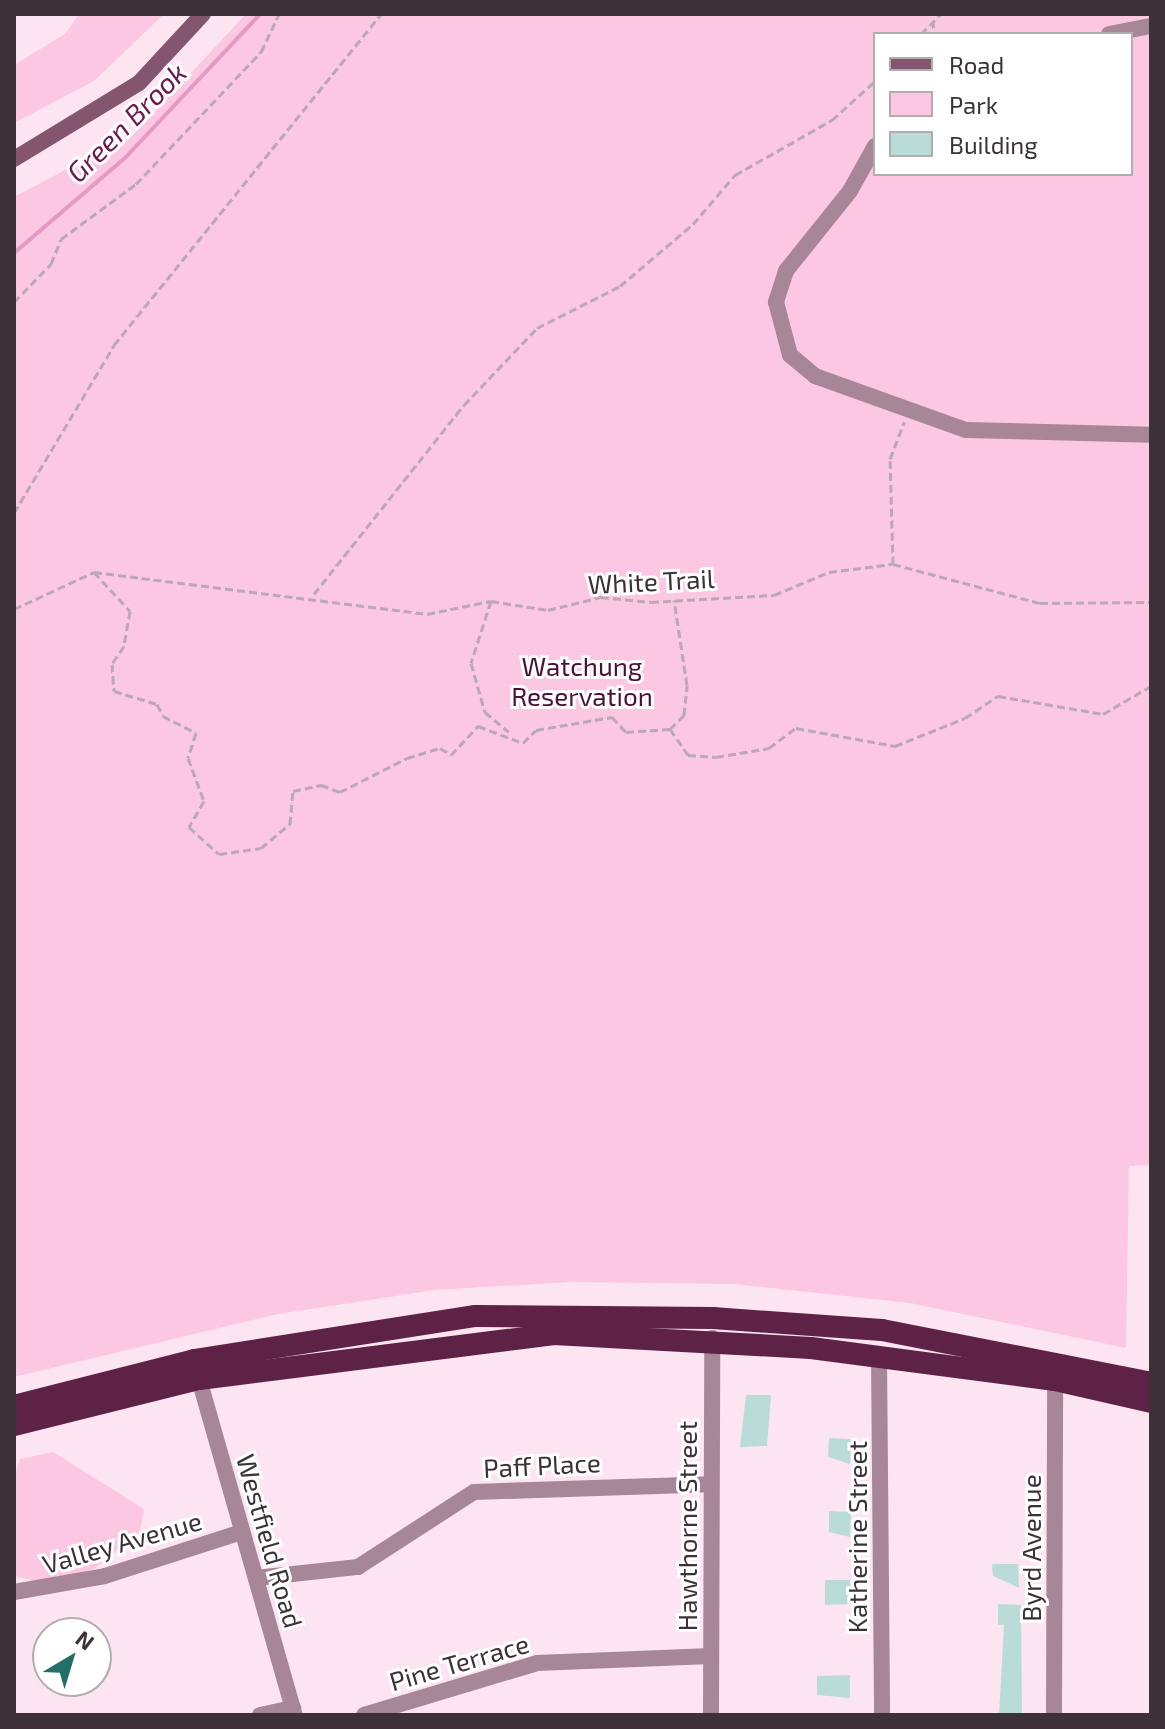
<!DOCTYPE html>
<html>
<head>
<meta charset="utf-8">
<style>
	body { margin:0 }
	#map { position:relative; width:1165px; height:1729px; overflow:hidden; background:#fce5f1; font-family:"Exo 2",sans-serif }
	div>[style] { position:absolute }
	.green>* { inset:0; background:#fbc7e2 }
	.stream>* { height:4px; margin:-2px; padding:0 2px; transform-origin:2px; border-radius:2px; background:#e59ac3 }
	.building>* { inset:0; background:#badcd8 }
	.path>* { height:3px; margin-top:-1.5px; transform-origin:0; background:repeating-linear-gradient(90deg,#bba8b2 0 8px,transparent 0 12px) }
	.minor>* { height:16px; margin:-8px; padding:0 8px; transform-origin:8px; border-radius:8px; background:#a78698 }
	.tertiary>* { height:16px; margin:-8px; padding:0 8px; transform-origin:8px; border-radius:8px; background:#a78698 }
	.secondary>* { height:16px; margin:-8px; padding:0 8px; transform-origin:8px; border-radius:8px; background:#84556f }
	.trunk>* { height:22px; margin:-11px; padding:0 11px; transform-origin:11px; border-radius:11px; background:#5d2246 }
	span { translate:-50% -50%; white-space:nowrap; text-align:center; line-height:1.15; -webkit-text-stroke:6px #fff; paint-order:stroke }
	.street-label { font-size:26px; color:#3c3136 }
	.park-label { font-size:26px; color:#500f39 }
	.water-label { font-size:28px; color:#6e1750; font-style:italic }
	.frame { position:absolute; inset:0; border:16px solid #3c3136; pointer-events:none }
	.legend { position:absolute; left:873px; top:32px; width:260px; height:144px; box-sizing:border-box; background:#fff; border:2px solid #b1adaf; margin:0; padding:10px 14px; list-style:none; font-size:24px; color:#3c3136 }
	.legend li { display:flex; align-items:center; gap:16px; height:40px }
	.legend b { width:40px; border:2px solid #b1adaf }
	.north { position:absolute; left:32px; top:1617px; width:80px; height:80px; box-sizing:border-box; background:#fff; border:2px solid #b1adaf; border-radius:50%; rotate:38deg; font-size:22px; font-weight:700; line-height:32px; text-align:center; color:#3c3136 }
	.north::after { content:''; display:block; margin:auto; width:28px; height:36px; background:#246e68; clip-path:polygon(50% 0,100% 100%,50% 72%,0 100%) }
</style>
</head>
<body>
<div id="map">
	<div class="green">
		<div style="clip-path:polygon(79px 14px,164px 14px,94px 81px,14px 123px,14px 65px,65px 34px)"></div>
		<div style="clip-path:polygon(evenodd,246px 14px,1151px 14px,1151px 1165px,1129px 1166px,1126px 1348px,910px 1303px,734px 1284px,572px 1282px,435px 1290px,278px 1314px,14px 1377px,14px 197px,134px 134px,246px 14px,875px 34px,1131px 34px,1131px 174px,875px 174px,875px 34px)"></div>
		<div style="clip-path:polygon(53px 1452px,144px 1509px,140px 1532px,94px 1569px,42px 1582px,14px 1576px,14px 1478px,20px 1459px)"></div>
	</div>
	<div class="stream">
		<div style="left:14px;top:253px;width:146px;rotate:-40.6deg"></div>
		<div style="left:125px;top:158px;width:197px;rotate:-46.8deg"></div>
	</div>
	<div class="building">
		<div style="clip-path:polygon(746px 1395px,771px 1395px,767px 1446px,740px 1447px)"></div>
		<div style="clip-path:polygon(829px 1438px,851px 1439px,850px 1464px,828px 1457px)"></div>
		<div style="clip-path:polygon(829px 1511px,851px 1512px,850px 1537px,829px 1532px)"></div>
		<div style="clip-path:polygon(992px 1564px,1018px 1564px,1019px 1588px,993px 1576px)"></div>
		<div style="clip-path:polygon(825px 1580px,850px 1580px,850px 1604px,825px 1605px)"></div>
		<div style="clip-path:polygon(998px 1604px,1021px 1605px,1022px 1715px,999px 1715px,1004px 1625px,998px 1625px)"></div>
		<div style="clip-path:polygon(850px 1675px,850px 1698px,817px 1695px,817px 1676px)"></div>
	</div>
	<div class="path">
		<div style="left:933px;top:20px;width:14px;rotate:86deg"></div>
		<div style="left:921px;top:34px;width:28px;rotate:-45deg"></div>
		<div style="left:14px;top:302px;width:53px;rotate:-45.8deg"></div>
		<div style="left:51px;top:264px;width:27px;rotate:-68deg"></div>
		<div style="left:61px;top:239px;width:93px;rotate:-36.3deg"></div>
		<div style="left:136px;top:184px;width:182px;rotate:-46.6deg"></div>
		<div style="left:261px;top:52px;width:42px;rotate:-64.7deg"></div>
		<div style="left:14px;top:513px;width:196px;rotate:-59.2deg"></div>
		<div style="left:114px;top:345px;width:425px;rotate:-51.1deg"></div>
		<div style="left:893px;top:564px;width:105px;rotate:-91.6deg"></div>
		<div style="left:890px;top:459px;width:40px;rotate:-69deg"></div>
		<div style="left:94px;top:572px;width:53px;rotate:47.3deg"></div>
		<div style="left:130px;top:611px;width:36px;rotate:100deg"></div>
		<div style="left:124px;top:646px;width:22px;rotate:124deg"></div>
		<div style="left:112px;top:664px;width:27px;rotate:86deg"></div>
		<div style="left:114px;top:691px;width:45px;rotate:16.8deg"></div>
		<div style="left:157px;top:704px;width:13px;rotate:63deg"></div>
		<div style="left:163px;top:716px;width:37px;rotate:27deg"></div>
		<div style="left:196px;top:733px;width:26px;rotate:108deg"></div>
		<div style="left:188px;top:758px;width:46px;rotate:69.6deg"></div>
		<div style="left:204px;top:801px;width:30px;rotate:120deg"></div>
		<div style="left:189px;top:827px;width:40px;rotate:42deg"></div>
		<div style="left:219px;top:854px;width:42px;rotate:-8.1deg"></div>
		<div style="left:261px;top:848px;width:38px;rotate:-40deg"></div>
		<div style="left:290px;top:824px;width:33px;rotate:-85deg"></div>
		<div style="left:293px;top:791px;width:29px;rotate:-12deg"></div>
		<div style="left:321px;top:785px;width:20px;rotate:20deg"></div>
		<div style="left:340px;top:792px;width:75px;rotate:-26.9deg"></div>
		<div style="left:407px;top:758px;width:34px;rotate:-17deg"></div>
		<div style="left:440px;top:748px;width:13px;rotate:32deg"></div>
		<div style="left:451px;top:755px;width:40px;rotate:-47deg"></div>
		<div style="left:478px;top:726px;width:48px;rotate:20.7deg"></div>
		<div style="left:523px;top:743px;width:18px;rotate:-45deg"></div>
		<div style="left:536px;top:730px;width:77px;rotate:-9.7deg"></div>
		<div style="left:612px;top:717px;width:21px;rotate:47deg"></div>
		<div style="left:626px;top:732px;width:44px;rotate:-3.9deg"></div>
		<div style="left:670px;top:729px;width:32px;rotate:55deg"></div>
		<div style="left:688px;top:755px;width:28px;rotate:4deg"></div>
		<div style="left:716px;top:757px;width:54px;rotate:-9.6deg"></div>
		<div style="left:769px;top:748px;width:34px;rotate:-37deg"></div>
		<div style="left:796px;top:728px;width:101px;rotate:10.3deg"></div>
		<div style="left:895px;top:746px;width:75px;rotate:-21.8deg"></div>
		<div style="left:965px;top:718px;width:40px;rotate:-34deg"></div>
		<div style="left:998px;top:696px;width:107px;rotate:9.7deg"></div>
		<div style="left:1103px;top:714px;width:56px;rotate:-30.3deg"></div>
		<div style="left:314px;top:594px;width:241px;rotate:-51.6deg"></div>
		<div style="left:464px;top:405px;width:106px;rotate:-46.5deg"></div>
		<div style="left:537px;top:328px;width:93px;rotate:-26.8deg"></div>
		<div style="left:620px;top:286px;width:96px;rotate:-40.3deg"></div>
		<div style="left:693px;top:224px;width:65px;rotate:-49.4deg"></div>
		<div style="left:735px;top:175px;width:112px;rotate:-29.6deg"></div>
		<div style="left:832px;top:120px;width:58px;rotate:-42.2deg"></div>
		<div style="left:491px;top:601px;width:65px;rotate:107.9deg"></div>
		<div style="left:471px;top:663px;width:51px;rotate:74.1deg"></div>
		<div style="left:485px;top:712px;width:31px;rotate:40deg"></div>
		<div style="left:14px;top:609px;width:88px;rotate:-24.8deg"></div>
		<div style="left:94px;top:572px;width:336px;rotate:7.2deg"></div>
		<div style="left:427px;top:614px;width:65px;rotate:-11.5deg"></div>
		<div style="left:491px;top:601px;width:58px;rotate:9deg"></div>
		<div style="left:548px;top:610px;width:55px;rotate:-13.8deg"></div>
		<div style="left:601px;top:597px;width:50px;rotate:5.7deg"></div>
		<div style="left:651px;top:602px;width:123px;rotate:-3.3deg"></div>
		<div style="left:774px;top:595px;width:60px;rotate:-22.7deg"></div>
		<div style="left:829px;top:572px;width:64px;rotate:-7.1deg"></div>
		<div style="left:893px;top:564px;width:152px;rotate:14.9deg"></div>
		<div style="left:1040px;top:603px;width:111px;rotate:-0.5deg"></div>
		<div style="left:670px;top:729px;width:20px;rotate:-45deg"></div>
		<div style="left:684px;top:715px;width:30px;rotate:-84deg"></div>
		<div style="left:687px;top:685px;width:86px;rotate:-98.7deg"></div>
	</div>
	<div class="minor">
		<div style="left:879px;top:1358px;width:357px;rotate:89.5deg"></div>
		<div style="left:199px;top:1379px;width:349px;rotate:74.1deg"></div>
		<div style="left:256px;top:1578px;width:103px;rotate:-6.2deg"></div>
		<div style="left:358px;top:1567px;width:138px;rotate:-32.9deg"></div>
		<div style="left:474px;top:1492px;width:236px;rotate:-1.9deg"></div>
		<div style="left:14px;top:1592px;width:92px;rotate:-10deg"></div>
		<div style="left:105px;top:1576px;width:144px;rotate:-17.8deg"></div>
		<div style="left:260px;top:1715px;width:34px;rotate:-12deg"></div>
		<div style="left:364px;top:1715px;width:181px;rotate:-16.7deg"></div>
		<div style="left:537px;top:1663px;width:174px;rotate:-2.3deg"></div>
		<div style="left:711px;top:1715px;width:377px;rotate:-89.8deg"></div>
		<div style="left:1054px;top:1715px;width:335px;rotate:-89.8deg"></div>
	</div>
	<div class="tertiary">
		<div style="left:1109px;top:34px;width:43px;rotate:-10.8deg"></div>
		<div style="left:875px;top:146px;width:51px;rotate:119.1deg"></div>
		<div style="left:850px;top:191px;width:102px;rotate:128.7deg"></div>
		<div style="left:786px;top:271px;width:33px;rotate:108deg"></div>
		<div style="left:776px;top:302px;width:55px;rotate:75.2deg"></div>
		<div style="left:790px;top:355px;width:33px;rotate:40deg"></div>
		<div style="left:815px;top:376px;width:160px;rotate:19.7deg"></div>
		<div style="left:966px;top:430px;width:185px;rotate:1.5deg"></div>
	</div>
	<div class="secondary">
		<div style="left:14px;top:159px;width:146px;rotate:-31.3deg"></div>
		<div style="left:139px;top:83px;width:94px;rotate:-47.2deg"></div>
	</div>
	<div class="trunk">
		<div style="left:14px;top:1406px;width:186px;rotate:-14.3deg"></div>
		<div style="left:194px;top:1360px;width:285px;rotate:-8.9deg"></div>
		<div style="left:476px;top:1316px;width:237px;rotate:0.5deg"></div>
		<div style="left:713px;top:1318px;width:169px;rotate:4.1deg"></div>
		<div style="left:882px;top:1330px;width:274px;rotate:11.1deg"></div>
		<div style="left:14px;top:1425px;width:191px;rotate:-14deg"></div>
		<div style="left:199px;top:1379px;width:358px;rotate:-7.2deg"></div>
		<div style="left:554px;top:1334px;width:257px;rotate:3.1deg"></div>
		<div style="left:811px;top:1348px;width:246px;rotate:7.5deg"></div>
		<div style="left:1055px;top:1380px;width:98px;rotate:12.9deg"></div>
	</div>
	<div class="street-label">
		<span style="left:651px;top:581px;rotate:-3deg">White Trail</span>
		<span style="left:542px;top:1465px;rotate:-3deg">Paff Place</span>
		<span style="left:687px;top:1526px;rotate:-90deg">Hawthorne Street</span>
		<span style="left:857px;top:1537px;rotate:-90deg">Katherine Street</span>
		<span style="left:270px;top:1541px;rotate:74deg">Westfield Road</span>
		<span style="left:122px;top:1542px;rotate:-16deg">Valley Avenue</span>
		<span style="left:1031px;top:1548px;rotate:-90deg">Byrd Avenue</span>
		<span style="left:459px;top:1662px;rotate:-16deg">Pine Terrace</span>
	</div>
	<div class="park-label">
		<span style="left:582px;top:681px">Watchung<br>Reservation</span>
	</div>
	<div class="water-label">
		<span style="left:126px;top:122px;rotate:-45deg">Green Brook</span>
	</div>
	<div class="frame"></div>
	<ul class="legend">
	<li><b style="height:10px;background:#84556f"></b>Road</li>
	<li><b style="height:22px;background:#fbc7e2"></b>Park</li>
	<li><b style="height:22px;background:#badcd8"></b>Building</li>
	</ul>
	<div class="north">N</div>
</div>
</body>
</html>
